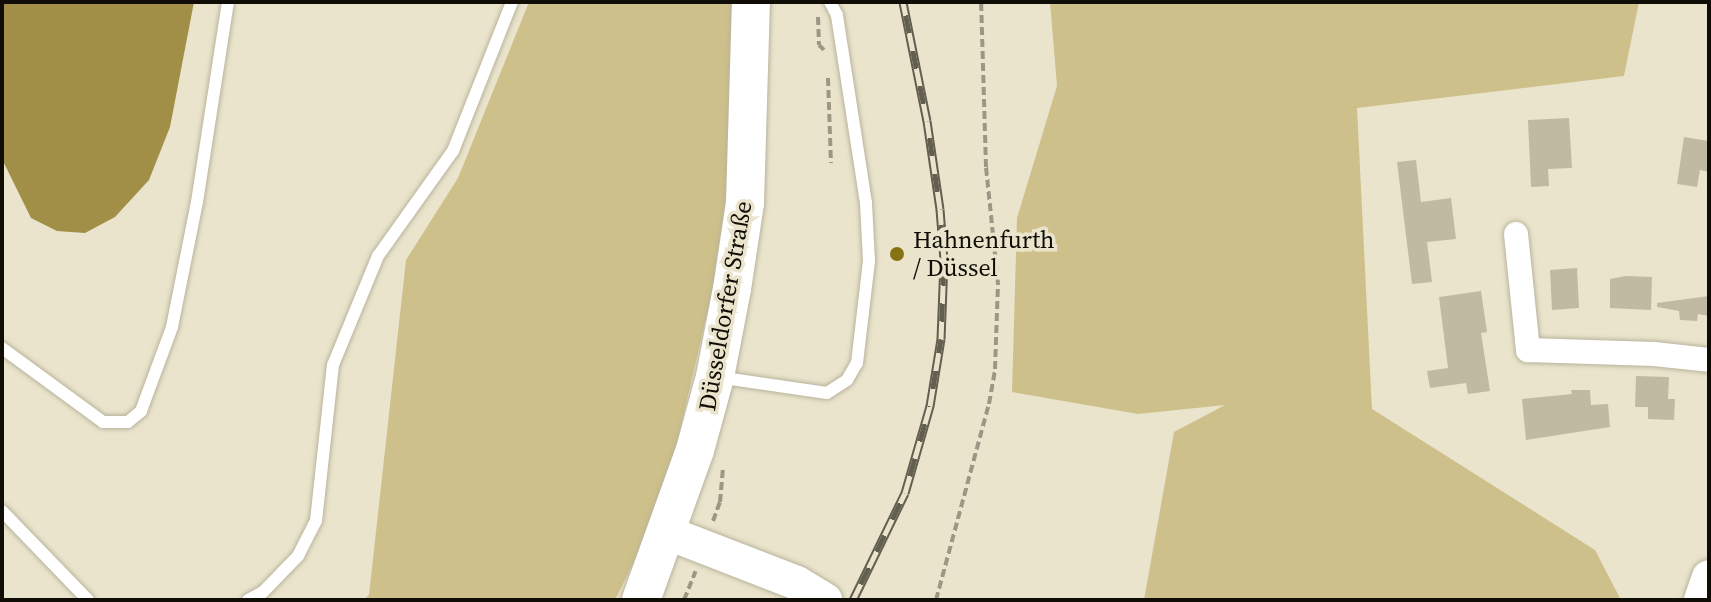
<!DOCTYPE html>
<html>
<head>
<meta charset="utf-8">
<style>
	body { margin:0 }
	#map { position:relative; width:1711px; height:602px; overflow:hidden; background:#eae4cc; font-family:"Source Serif 4",serif }
	div>[style] { position:absolute }
	.green>* { inset:0; background:#cec08a }
	.water>* { inset:0; background:#a18f48 }
	.building>* { inset:0; background:#c0baa3 }
	.path>* { height:4px; margin-top:-2px; transform-origin:0; background:repeating-linear-gradient(90deg,#9c9785 0 8px,transparent 0 12px) }
	.roads { filter:drop-shadow(0 0 2px #b9b39c) drop-shadow(0 0 2px #b9b39c) }
	.service>* { height:12px; margin:-6px; padding:0 6px; transform-origin:6px; border-radius:6px; background:#fff }
	.minor>* { height:24px; margin:-12px; padding:0 12px; transform-origin:12px; border-radius:12px; background:#fff }
	.secondary>* { height:34px; margin:-17px; padding:0 17px; transform-origin:17px; border-radius:17px; background:#fff }
	.primary>* { height:38px; margin:-19px; padding:0 19px; transform-origin:19px; border-radius:19px; background:#fff }
	.rail>* { height:9px; margin-top:-4.5px; transform-origin:0; background:repeating-linear-gradient(90deg,#eae4cc 0 18px,#625f51 0 36px); box-sizing:border-box; border-block:2px solid #625f51 }
	.dots>* { width:22px; height:22px; translate:-50% -50%; box-sizing:border-box; border:4px solid #eae4cc; border-radius:50% }
	span { translate:-50% -50%; white-space:nowrap; text-align:center; line-height:1.15; -webkit-text-stroke:7px #eae4cc; paint-order:stroke }
	.poi-label { font-size:24px; color:#0f0d05 }
	.left { translate:0 -50%; text-align:left }
	.street-label { font-size:24px; color:#0f0d05 }
	.frame { position:absolute; inset:0; border:4px solid #0f0d05; pointer-events:none }
</style>
</head>
<body>
<div id="map">
	<div class="green">
		<div style="clip-path:polygon(529px 2px,732px 2px,737px 119px,713px 288px,663px 503px,615px 600px,363px 600px,369px 595px,406px 260px,458px 178px)"></div>
		<div style="clip-path:polygon(1050px 2px,1639px 2px,1624px 76px,1357px 108px,1372px 409px,1595px 550px,1621px 600px,1144px 600px,1174px 432px,1225px 405px,1138px 414px,1012px 392px,1017px 218px,1057px 86px)"></div>
	</div>
	<div class="water">
		<div style="clip-path:polygon(2px 2px,194px 2px,170px 127px,149px 180px,115px 217px,85px 233px,57px 231px,31px 218px,2px 159px)"></div>
	</div>
	<div class="building">
		<div style="clip-path:polygon(1569px 118px,1572px 168px,1548px 169px,1549px 186px,1531px 187px,1528px 120px)"></div>
		<div style="clip-path:polygon(1684px 137px,1709px 141px,1709px 172px,1700px 170px,1697px 187px,1677px 184px)"></div>
		<div style="clip-path:polygon(1416px 160px,1421px 202px,1451px 198px,1456px 239px,1427px 242px,1432px 282px,1412px 284px,1397px 162px)"></div>
		<div style="clip-path:polygon(1577px 268px,1579px 308px,1552px 310px,1550px 270px)"></div>
		<div style="clip-path:polygon(1626px 276px,1652px 277px,1651px 310px,1610px 308px,1610px 279px)"></div>
		<div style="clip-path:polygon(1481px 291px,1487px 332px,1481px 333px,1490px 391px,1468px 394px,1466px 383px,1430px 388px,1427px 371px,1448px 368px,1439px 297px)"></div>
		<div style="clip-path:polygon(1709px 296px,1709px 316px,1698px 314px,1697px 321px,1680px 320px,1679px 311px,1657px 307px,1657px 303px)"></div>
		<div style="clip-path:polygon(1636px 376px,1669px 377px,1668px 399px,1675px 399px,1674px 420px,1648px 419px,1648px 407px,1635px 407px)"></div>
		<div style="clip-path:polygon(1571px 390px,1590px 390px,1591px 405px,1608px 404px,1610px 427px,1526px 440px,1522px 399px,1572px 394px)"></div>
	</div>
	<div class="path">
		<div style="left:818px;top:17px;width:28px;rotate:88deg"></div>
		<div style="left:819px;top:45px;width:7px;rotate:45deg"></div>
		<div style="left:828px;top:78px;width:85px;rotate:88deg"></div>
		<div style="left:713px;top:521px;width:20px;rotate:-70deg"></div>
		<div style="left:720px;top:502px;width:35px;rotate:-85deg"></div>
		<div style="left:684px;top:600px;width:31px;rotate:-68deg"></div>
		<div style="left:936px;top:600px;width:203px;rotate:-74.9deg"></div>
		<div style="left:989px;top:404px;width:36px;rotate:-80deg"></div>
		<div style="left:995px;top:369px;width:86px;rotate:-88deg"></div>
		<div style="left:998px;top:283px;width:117px;rotate:-95.9deg"></div>
		<div style="left:986px;top:167px;width:165px;rotate:-91.7deg"></div>
	</div>
	<div class="roads">
		<div class="service">
			<div style="left:2px;top:348px;width:125px;rotate:36.2deg"></div>
			<div style="left:103px;top:422px;width:25px"></div>
			<div style="left:128px;top:422px;width:17px;rotate:-40deg"></div>
			<div style="left:141px;top:411px;width:90px;rotate:-69.7deg"></div>
			<div style="left:172px;top:327px;width:127px;rotate:-78.7deg"></div>
			<div style="left:197px;top:202px;width:202px;rotate:-81.2deg"></div>
			<div style="left:717px;top:377px;width:111px;rotate:8.3deg"></div>
			<div style="left:827px;top:393px;width:24px;rotate:-33deg"></div>
			<div style="left:847px;top:380px;width:20px;rotate:-60deg"></div>
			<div style="left:857px;top:363px;width:103px;rotate:-83.3deg"></div>
			<div style="left:869px;top:261px;width:58px;rotate:-93deg"></div>
			<div style="left:866px;top:203px;width:190px;rotate:-98.8deg"></div>
			<div style="left:837px;top:15px;width:15px;rotate:-118deg"></div>
			<div style="left:2px;top:511px;width:124px;rotate:46deg"></div>
			<div style="left:248px;top:600px;width:17px;rotate:-28deg"></div>
			<div style="left:263px;top:592px;width:50px;rotate:-45.8deg"></div>
			<div style="left:298px;top:556px;width:39px;rotate:-63deg"></div>
			<div style="left:316px;top:521px;width:157px;rotate:-83.8deg"></div>
			<div style="left:333px;top:365px;width:118px;rotate:-67.6deg"></div>
			<div style="left:378px;top:256px;width:129px;rotate:-54.5deg"></div>
			<div style="left:453px;top:151px;width:160px;rotate:-68.4deg"></div>
		</div>
		<div class="minor">
			<div style="left:1516px;top:234px;width:117px;rotate:84.1deg"></div>
			<div style="left:1528px;top:350px;width:126px;rotate:1.8deg"></div>
			<div style="left:1654px;top:354px;width:55px;rotate:6.2deg"></div>
		</div>
		<div class="secondary">
			<div style="left:668px;top:533px;width:138px;rotate:21.2deg"></div>
			<div style="left:797px;top:583px;width:33px;rotate:31deg"></div>
			<div style="left:1701px;top:600px;width:24px;rotate:-71deg"></div>
		</div>
		<div class="primary">
			<div style="left:641px;top:600px;width:159px;rotate:-70.2deg"></div>
			<div style="left:695px;top:450px;width:76px;rotate:-74.7deg"></div>
			<div style="left:715px;top:377px;width:90px;rotate:-79.1deg"></div>
			<div style="left:732px;top:289px;width:87px;rotate:-81.4deg"></div>
			<div style="left:745px;top:203px;width:201px;rotate:-88.3deg"></div>
		</div>
	</div>
	<div class="rail">
		<div style="left:853px;top:600px;width:119px;rotate:-64.1deg"></div>
		<div style="left:905px;top:493px;width:91px;rotate:-74deg"></div>
		<div style="left:930px;top:406px;width:68px;rotate:-80.7deg"></div>
		<div style="left:941px;top:339px;width:79px;rotate:-87.8deg"></div>
		<div style="left:944px;top:260px;width:51px;rotate:-94.5deg"></div>
		<div style="left:940px;top:209px;width:89px;rotate:-98.4deg"></div>
		<div style="left:927px;top:121px;width:121px;rotate:-101.4deg"></div>
	</div>
	<div class="dots">
		<div style="left:897px;top:254px;background:#877213"></div>
	</div>
	<div class="poi-label">
		<span class="left" style="left:913px;top:254px">Hahnenfurth<br>/ Düssel</span>
	</div>
	<div class="street-label">
		<span style="left:725px;top:306px;rotate:-80deg">Düsseldorfer Straße</span>
	</div>
	<div class="frame"></div>
</div>
</body>
</html>
